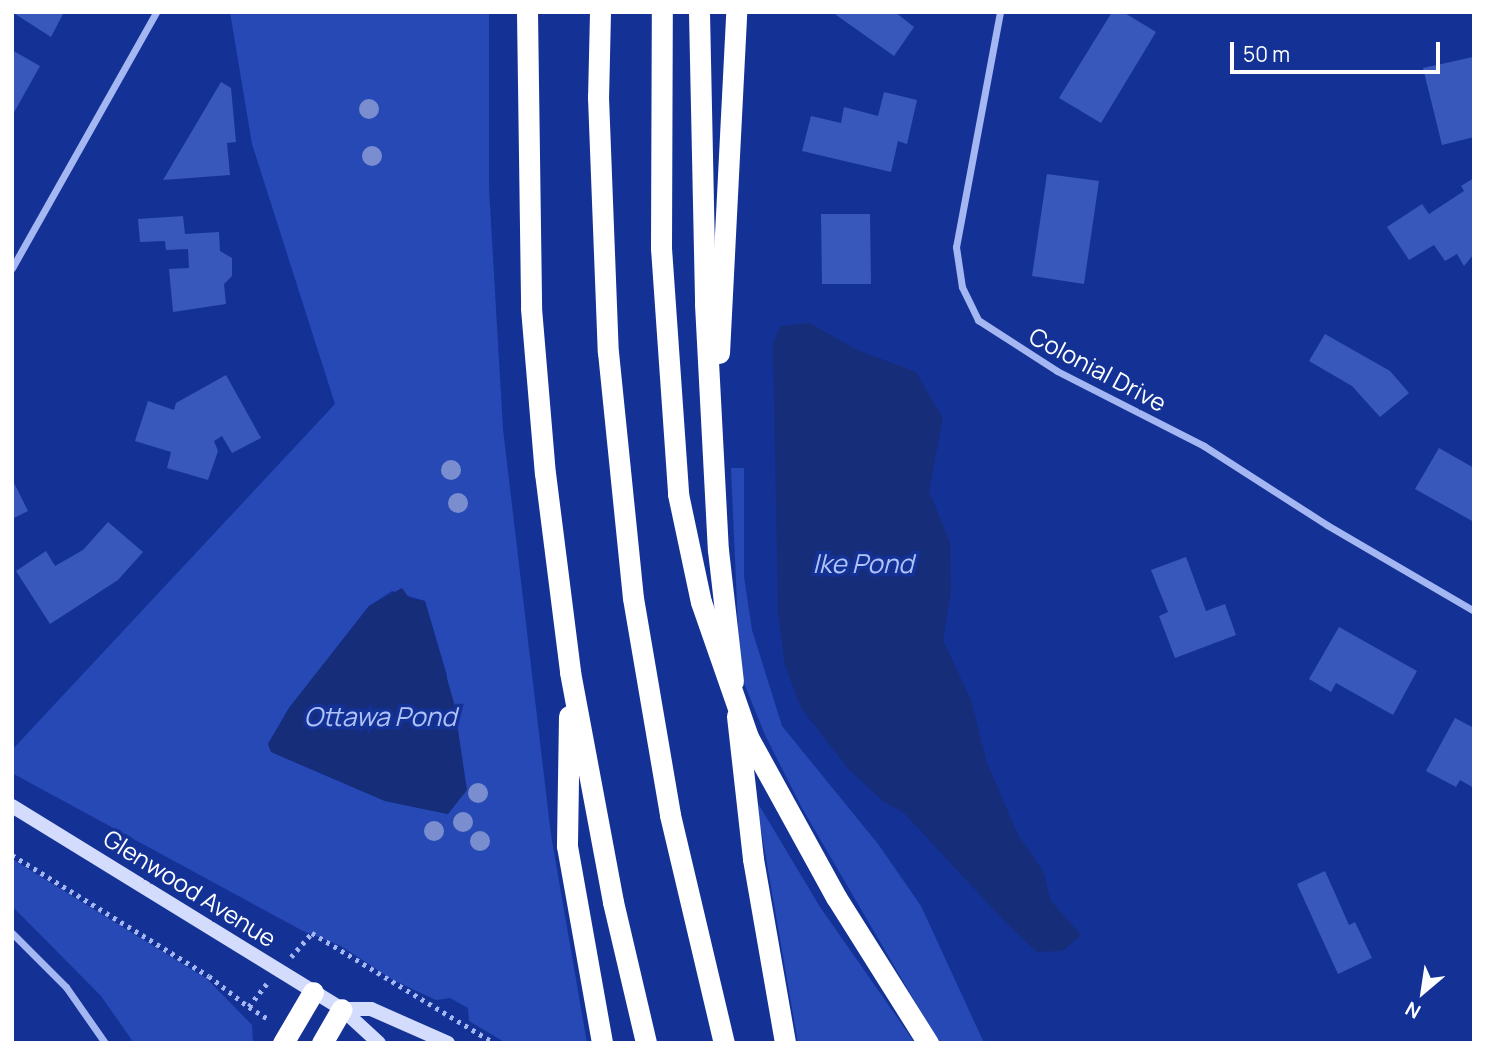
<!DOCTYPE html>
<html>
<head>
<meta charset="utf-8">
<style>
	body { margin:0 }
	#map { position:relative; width:1486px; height:1055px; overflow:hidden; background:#143296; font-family:Manrope,sans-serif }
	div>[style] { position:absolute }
	.green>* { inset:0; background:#2749b5 }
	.water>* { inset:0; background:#162d7a }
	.building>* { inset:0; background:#3858bc }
	.path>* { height:4.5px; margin-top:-2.25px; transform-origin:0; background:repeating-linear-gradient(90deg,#a4b7f2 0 3.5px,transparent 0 8.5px) }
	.street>* { height:7px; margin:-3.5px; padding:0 3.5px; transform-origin:3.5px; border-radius:3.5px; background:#a4b7f2 }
	.secondary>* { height:14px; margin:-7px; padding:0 7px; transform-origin:7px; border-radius:7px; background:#d3dcfc }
	.highway>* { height:21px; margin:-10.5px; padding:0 10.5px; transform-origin:10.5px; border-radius:10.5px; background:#fff }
	.highway-bridge>* { height:21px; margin:-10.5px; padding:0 10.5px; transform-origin:10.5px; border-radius:10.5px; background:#fff }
	.trees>* { width:20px; height:20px; margin:-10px; border-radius:50%; background:#798dcf }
	span { translate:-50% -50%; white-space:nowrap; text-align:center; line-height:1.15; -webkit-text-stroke:7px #143296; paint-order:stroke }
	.street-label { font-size:24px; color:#fff }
	.water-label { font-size:26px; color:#b0c3f9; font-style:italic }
	.frame { position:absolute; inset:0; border:14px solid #fff; pointer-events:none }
	.north { position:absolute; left:1388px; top:957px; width:70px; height:70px; -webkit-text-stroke:5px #143296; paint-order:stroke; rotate:209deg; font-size:19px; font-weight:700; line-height:28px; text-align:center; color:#fff }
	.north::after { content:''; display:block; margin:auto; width:24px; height:32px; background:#fff; clip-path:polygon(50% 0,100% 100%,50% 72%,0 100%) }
	.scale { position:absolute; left:1230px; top:42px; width:210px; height:32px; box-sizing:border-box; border:4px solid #fff; border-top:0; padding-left:9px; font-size:21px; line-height:24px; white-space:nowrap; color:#fff; -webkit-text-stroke:5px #143296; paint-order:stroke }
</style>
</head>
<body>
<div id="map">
	<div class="green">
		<div style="clip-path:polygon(evenodd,230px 12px,489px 12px,489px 189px,503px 429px,551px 835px,587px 1043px,506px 1043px,469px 1021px,468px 1008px,450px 998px,436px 1000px,393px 980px,341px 946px,303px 931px,12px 773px,12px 750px,335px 404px,252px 144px,230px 12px,392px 591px,425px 601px,447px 675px,448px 814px,385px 801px,271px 752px,268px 744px,289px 708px,369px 606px,392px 591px)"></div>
		<div style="clip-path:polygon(731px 468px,744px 468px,744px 577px,752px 630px,782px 726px,878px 844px,921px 906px,984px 1043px,939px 1043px,802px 808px,765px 735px,740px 673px)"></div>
		<div style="clip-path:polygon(756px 800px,820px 907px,915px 1043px,798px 1043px)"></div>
		<div style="clip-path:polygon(12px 859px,207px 979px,252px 1025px,253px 1043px,134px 1043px,101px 996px,12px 906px)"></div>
	</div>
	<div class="water">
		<div style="clip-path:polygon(810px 323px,855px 349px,916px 372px,943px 418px,929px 491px,950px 542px,951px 592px,943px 640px,971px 700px,987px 763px,1018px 835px,1043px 871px,1051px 901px,1081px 935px,1063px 951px,1037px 952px,1005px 922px,904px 813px,884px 802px,849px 770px,801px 708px,785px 665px,778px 613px,773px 344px,780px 326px)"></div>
		<div style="clip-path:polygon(402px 588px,409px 598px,425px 601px,454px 703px,467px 790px,448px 814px,385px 801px,271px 752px,268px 744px,289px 708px,369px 606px)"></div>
	</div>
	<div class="building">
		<div style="clip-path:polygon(12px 12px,64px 12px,51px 37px)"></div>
		<div style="clip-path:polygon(832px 12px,895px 12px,914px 27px,894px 56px)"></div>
		<div style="clip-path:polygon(1112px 12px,1123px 12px,1156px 32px,1101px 123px,1059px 98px)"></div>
		<div style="clip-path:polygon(12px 50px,40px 66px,12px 116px)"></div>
		<div style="clip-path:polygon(1473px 57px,1474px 137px,1442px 145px,1423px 68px)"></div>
		<div style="clip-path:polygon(221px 82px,231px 88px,236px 142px,227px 143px,230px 175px,163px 180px)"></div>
		<div style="clip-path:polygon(884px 92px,917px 100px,907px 144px,898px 141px,891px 172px,802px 151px,811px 116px,841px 123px,844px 107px,878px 116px)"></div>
		<div style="clip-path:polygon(1047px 174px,1099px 181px,1084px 284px,1032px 276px)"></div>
		<div style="clip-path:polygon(1474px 178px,1474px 254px,1464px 266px,1457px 254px,1445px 261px,1434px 245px,1409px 260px,1387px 227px,1422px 204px,1429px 214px,1464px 191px,1461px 186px)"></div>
		<div style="clip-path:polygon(821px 214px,870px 214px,871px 284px,822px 284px)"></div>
		<div style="clip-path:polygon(183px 216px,185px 234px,219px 232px,220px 251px,232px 258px,232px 276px,224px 284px,226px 304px,173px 312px,169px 269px,189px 268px,188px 249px,166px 250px,165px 241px,140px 242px,138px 219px)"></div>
		<div style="clip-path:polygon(1325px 334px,1390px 371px,1409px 393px,1380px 417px,1352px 386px,1309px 361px)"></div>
		<div style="clip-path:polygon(226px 375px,261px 438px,232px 453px,222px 436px,214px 441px,218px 451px,208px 480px,167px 468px,171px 452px,135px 441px,148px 401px,174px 410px,176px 403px)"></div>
		<div style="clip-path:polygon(1439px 448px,1474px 468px,1474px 522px,1415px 489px)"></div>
		<div style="clip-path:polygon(12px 479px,28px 511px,12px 519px)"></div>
		<div style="clip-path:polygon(108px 522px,143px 552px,118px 580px,50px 624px,16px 571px,46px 551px,55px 566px,83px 550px)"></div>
		<div style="clip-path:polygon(1186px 557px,1206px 611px,1225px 604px,1236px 635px,1175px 658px,1159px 616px,1168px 612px,1151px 570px)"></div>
		<div style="clip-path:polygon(1339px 627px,1417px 671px,1393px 715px,1336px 683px,1331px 692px,1309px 679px)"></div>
		<div style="clip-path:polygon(1455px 718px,1474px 728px,1474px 788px,1460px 780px,1456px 787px,1426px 771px)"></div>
		<div style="clip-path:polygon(1325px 871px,1349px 925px,1355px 922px,1372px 958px,1338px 974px,1297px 884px)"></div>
	</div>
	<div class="path">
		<div style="left:12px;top:855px;width:231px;rotate:31.6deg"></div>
		<div style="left:209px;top:976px;width:51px;rotate:37.8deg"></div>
		<div style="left:291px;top:957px;width:32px;rotate:-49deg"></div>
		<div style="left:312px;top:933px;width:213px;rotate:31.1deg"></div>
		<div style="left:267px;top:984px;width:29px;rotate:128deg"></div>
		<div style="left:249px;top:1007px;width:25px;rotate:32deg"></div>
	</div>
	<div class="street">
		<div style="left:1000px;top:12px;width:239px;rotate:100.6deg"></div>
		<div style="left:956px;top:247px;width:40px;rotate:81.5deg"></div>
		<div style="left:962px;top:287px;width:37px;rotate:64deg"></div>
		<div style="left:978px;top:320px;width:94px;rotate:32.8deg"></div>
		<div style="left:1057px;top:371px;width:165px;rotate:27deg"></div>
		<div style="left:1204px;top:446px;width:146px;rotate:32.7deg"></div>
		<div style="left:1327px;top:525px;width:170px;rotate:30.3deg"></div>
		<div style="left:12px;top:268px;width:294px;rotate:-60.6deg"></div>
		<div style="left:12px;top:933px;width:76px;rotate:45deg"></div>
		<div style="left:66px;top:987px;width:68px;rotate:55.1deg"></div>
	</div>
	<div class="secondary">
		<div style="left:12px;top:806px;width:387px;rotate:31.6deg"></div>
		<div style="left:342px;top:1009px;width:50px;rotate:42.6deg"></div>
		<div style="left:342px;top:1009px;width:29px"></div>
		<div style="left:371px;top:1009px;width:84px;rotate:23.8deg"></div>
	</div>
	<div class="highway">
		<div style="left:527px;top:12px;width:296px;rotate:89.2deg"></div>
		<div style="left:531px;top:308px;width:166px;rotate:85.2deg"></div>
		<div style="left:545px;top:473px;width:201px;rotate:82.8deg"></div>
		<div style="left:570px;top:672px;width:234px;rotate:79.4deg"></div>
		<div style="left:613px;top:902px;width:145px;rotate:76.8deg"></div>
		<div style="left:600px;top:12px;width:85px;rotate:91.3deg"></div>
		<div style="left:598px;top:97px;width:255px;rotate:87.8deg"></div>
		<div style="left:608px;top:352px;width:247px;rotate:84.2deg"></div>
		<div style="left:633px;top:598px;width:220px;rotate:80.3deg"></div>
		<div style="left:670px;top:815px;width:234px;rotate:76.7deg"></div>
		<div style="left:699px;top:12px;width:292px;rotate:88.8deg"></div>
		<div style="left:705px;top:304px;width:246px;rotate:87deg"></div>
		<div style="left:718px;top:550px;width:132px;rotate:83.5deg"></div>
		<div style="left:661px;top:248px;width:236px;rotate:-89.8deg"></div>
		<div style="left:719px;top:353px;width:341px;rotate:-87.1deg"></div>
		<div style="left:569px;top:716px;width:130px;rotate:90.9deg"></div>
		<div style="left:567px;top:846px;width:200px;rotate:79.9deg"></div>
		<div style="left:737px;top:716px;width:144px;rotate:83.6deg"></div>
		<div style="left:753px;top:859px;width:187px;rotate:80.1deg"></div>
		<div style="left:836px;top:897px;width:173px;rotate:57.8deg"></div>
		<div style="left:283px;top:1043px;width:59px;rotate:-59.5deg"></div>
		<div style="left:322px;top:1043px;width:39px;rotate:-60deg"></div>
	</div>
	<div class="highway-bridge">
		<div style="left:661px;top:248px;width:247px;rotate:86deg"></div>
		<div style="left:678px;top:494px;width:110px;rotate:78deg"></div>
		<div style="left:701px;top:602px;width:143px;rotate:70.8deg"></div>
		<div style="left:748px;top:737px;width:183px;rotate:61.2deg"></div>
	</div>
	<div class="trees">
		<div style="left:369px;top:109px"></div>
		<div style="left:372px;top:156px"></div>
		<div style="left:451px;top:470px"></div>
		<div style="left:458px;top:503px"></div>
		<div style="left:478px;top:793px"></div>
		<div style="left:463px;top:822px"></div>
		<div style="left:434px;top:831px"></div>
		<div style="left:480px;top:841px"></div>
	</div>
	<div class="street-label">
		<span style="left:1098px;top:369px;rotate:28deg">Colonial Drive</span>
		<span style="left:190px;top:888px;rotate:32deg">Glenwood Avenue</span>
	</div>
	<div class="water-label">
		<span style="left:863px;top:564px">Ike Pond</span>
		<span style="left:380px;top:717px">Ottawa Pond</span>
	</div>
	<div class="frame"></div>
	<div class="north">N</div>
	<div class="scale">50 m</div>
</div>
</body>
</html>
